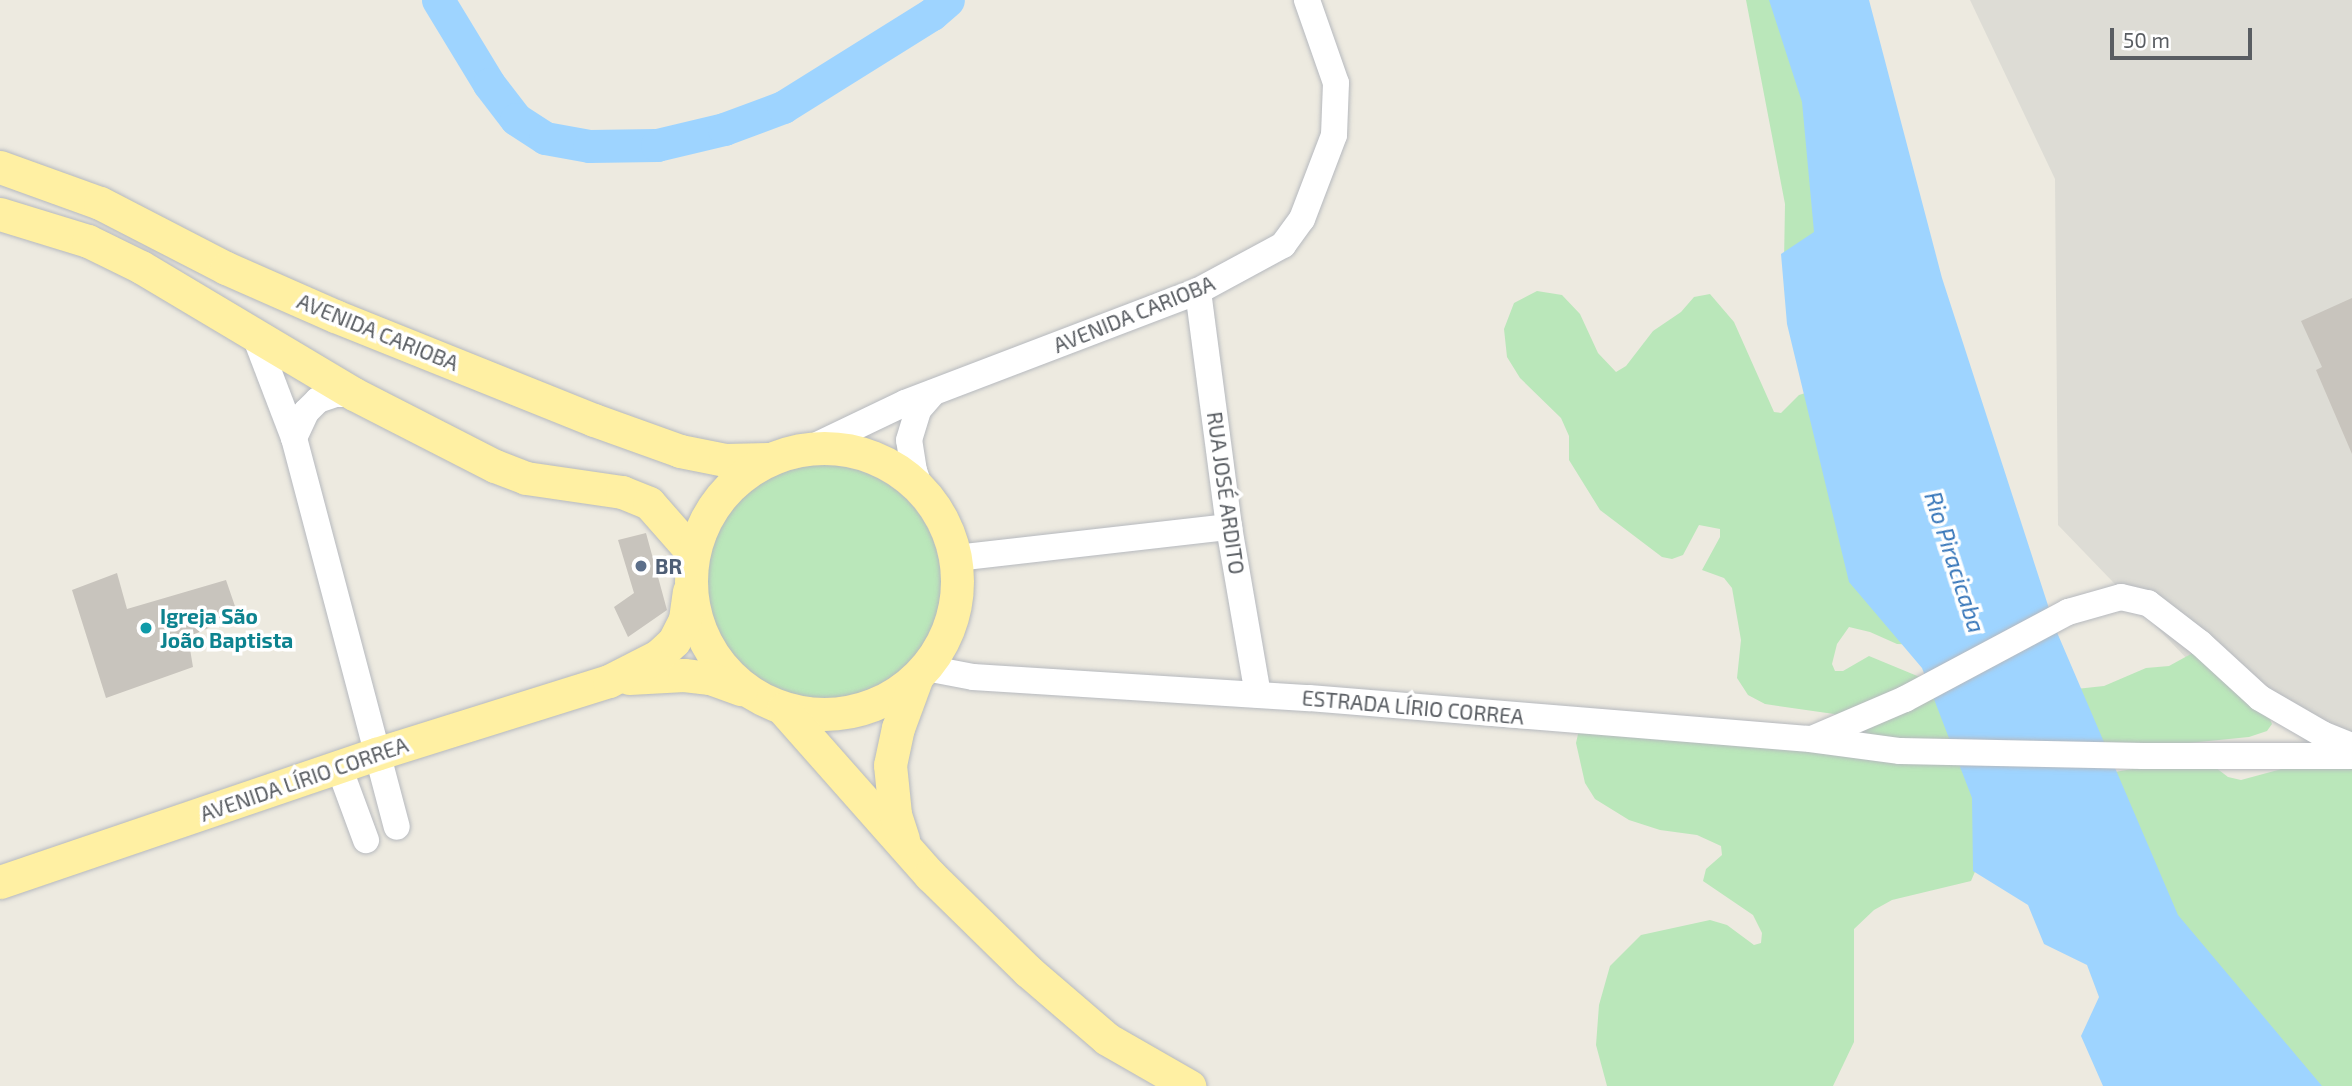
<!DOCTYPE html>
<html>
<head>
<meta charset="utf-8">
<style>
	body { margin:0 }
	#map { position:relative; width:2352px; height:1086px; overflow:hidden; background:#edeae0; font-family:"Exo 2",sans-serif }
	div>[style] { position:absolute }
	.industrial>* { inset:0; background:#dddcd5 }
	.green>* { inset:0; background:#bae7ba }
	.round { border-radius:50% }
	.water>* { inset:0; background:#9ed4ff }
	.river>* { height:33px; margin:-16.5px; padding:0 16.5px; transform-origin:16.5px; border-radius:16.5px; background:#9ed4ff }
	.building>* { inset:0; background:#c8c4bd }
	.roads { filter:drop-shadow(0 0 2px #b6b9be) drop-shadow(0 0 2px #b6b9be) }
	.minor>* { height:26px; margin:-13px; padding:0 13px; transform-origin:13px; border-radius:13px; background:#fff }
	.major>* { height:33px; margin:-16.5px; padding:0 16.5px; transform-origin:16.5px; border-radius:16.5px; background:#fff0a3 }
	.major>.ring { margin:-16.5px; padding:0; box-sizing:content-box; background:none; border:33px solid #fff0a3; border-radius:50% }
	.dots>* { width:19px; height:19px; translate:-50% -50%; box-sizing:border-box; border:4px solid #fff; border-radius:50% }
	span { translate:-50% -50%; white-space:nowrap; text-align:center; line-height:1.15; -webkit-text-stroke:7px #fff; paint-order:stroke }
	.street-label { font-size:21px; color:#595d62 }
	.service-label { font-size:21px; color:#4e5e75; font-weight:700 }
	.left { translate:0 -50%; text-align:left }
	.culture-label { font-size:21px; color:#0d838f; font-weight:700 }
	.water-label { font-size:23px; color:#3474b8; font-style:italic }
	.scale { position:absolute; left:2110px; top:28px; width:142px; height:32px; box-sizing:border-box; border:4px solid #595d62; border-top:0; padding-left:9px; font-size:21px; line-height:24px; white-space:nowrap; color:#595d62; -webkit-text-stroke:5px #fff; paint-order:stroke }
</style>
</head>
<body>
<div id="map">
	<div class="industrial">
		<div style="clip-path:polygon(1970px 0,2352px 0,2352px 761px,2193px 665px,2058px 525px,2055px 179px)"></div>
	</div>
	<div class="green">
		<div style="clip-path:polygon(1746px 0,1791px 0,1844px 281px,1784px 262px,1785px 204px)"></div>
		<div style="clip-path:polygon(1537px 291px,1562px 295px,1580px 314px,1598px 353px,1616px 372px,1626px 366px,1653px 331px,1681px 312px,1694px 297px,1710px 294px,1734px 322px,1774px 412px,1781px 413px,1799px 395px,1812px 391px,1921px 645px,1897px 644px,1870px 632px,1849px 627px,1837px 644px,1832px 664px,1835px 671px,1843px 671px,1869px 656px,1927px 680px,2076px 689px,2104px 686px,2146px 668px,2169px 666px,2200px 649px,2265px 708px,2272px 724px,2267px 731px,2249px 737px,2179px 744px,2129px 746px,1968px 737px,1931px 741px,2109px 773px,2190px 759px,2211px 764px,2228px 777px,2241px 780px,2308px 762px,2352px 766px,2352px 1086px,2290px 1086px,1977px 867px,1971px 881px,1892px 900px,1874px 910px,1854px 929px,1854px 1042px,1833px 1086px,1607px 1086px,1596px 1045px,1599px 1005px,1610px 966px,1641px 935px,1710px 920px,1727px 925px,1754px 945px,1761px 943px,1762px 933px,1753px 915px,1703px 881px,1706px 869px,1722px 855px,1721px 846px,1697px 835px,1660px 830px,1629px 820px,1595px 799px,1585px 783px,1576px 743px,1580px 725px,1861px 732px,1834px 714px,1765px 704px,1748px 695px,1737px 678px,1741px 640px,1732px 588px,1724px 578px,1702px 570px,1720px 537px,1720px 529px,1699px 525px,1683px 555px,1672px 559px,1662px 557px,1600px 510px,1569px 460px,1569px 436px,1561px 418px,1520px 378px,1507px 357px,1504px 329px,1514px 303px)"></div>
		<div class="round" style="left:707px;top:465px;width:234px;height:234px"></div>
	</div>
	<div class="water">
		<div style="clip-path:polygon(1769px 0,1869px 0,1942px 278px,2056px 630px,2178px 915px,2322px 1086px,2103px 1086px,2081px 1036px,2099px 997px,2087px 965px,2044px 944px,2028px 905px,1973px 871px,1972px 798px,1922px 668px,1849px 582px,1787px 324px,1781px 254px,1814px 232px,1802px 102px)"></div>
	</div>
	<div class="river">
		<div style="left:438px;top:0;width:98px;rotate:58.7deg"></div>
		<div style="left:489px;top:84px;width:44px;rotate:52.4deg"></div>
		<div style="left:516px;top:119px;width:35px;rotate:33deg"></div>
		<div style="left:545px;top:138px;width:45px;rotate:10.3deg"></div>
		<div style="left:589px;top:146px;width:68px;rotate:-0.8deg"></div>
		<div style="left:657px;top:145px;width:69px;rotate:-13.4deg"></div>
		<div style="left:724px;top:129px;width:63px;rotate:-20.4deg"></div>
		<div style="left:783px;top:107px;width:176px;rotate:-32deg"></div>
		<div style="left:932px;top:14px;width:21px;rotate:-41deg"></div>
	</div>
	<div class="building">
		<div style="clip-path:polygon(2352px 298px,2352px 454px,2316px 370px,2322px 367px,2301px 321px)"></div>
		<div style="clip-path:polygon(646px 533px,667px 610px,628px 637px,614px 607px,634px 593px,618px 540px)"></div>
		<div style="clip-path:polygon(117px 573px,127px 609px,226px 580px,238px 615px,188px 637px,193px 667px,106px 698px,72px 590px)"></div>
	</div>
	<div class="roads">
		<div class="minor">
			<div style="left:1198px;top:291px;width:238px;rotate:82.5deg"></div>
			<div style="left:1229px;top:527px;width:170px;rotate:80.2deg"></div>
			<div style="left:255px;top:336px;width:109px;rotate:69.1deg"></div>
			<div style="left:294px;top:438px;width:402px;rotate:75.2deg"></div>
			<div style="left:294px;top:438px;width:29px;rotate:-65deg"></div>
			<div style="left:306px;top:412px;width:17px;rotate:-45deg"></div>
			<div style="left:318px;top:400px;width:18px;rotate:-19deg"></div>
			<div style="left:335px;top:394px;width:19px"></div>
			<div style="left:813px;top:447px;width:102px;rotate:-25.6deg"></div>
			<div style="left:905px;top:403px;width:314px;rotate:-20.9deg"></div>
			<div style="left:1198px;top:291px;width:97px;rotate:-28.4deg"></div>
			<div style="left:1283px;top:245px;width:32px;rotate:-54deg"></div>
			<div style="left:1302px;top:219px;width:90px;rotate:-69.1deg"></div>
			<div style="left:1334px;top:135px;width:52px;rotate:-87.8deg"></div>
			<div style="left:1336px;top:83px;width:88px;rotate:-109.3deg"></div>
			<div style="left:920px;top:488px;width:18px;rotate:-109deg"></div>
			<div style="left:914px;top:471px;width:31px;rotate:-99deg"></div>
			<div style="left:909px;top:440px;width:31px;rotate:-73deg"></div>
			<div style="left:918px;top:410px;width:23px;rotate:-49deg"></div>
			<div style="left:956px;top:558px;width:275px;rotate:-6.5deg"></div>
			<div style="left:926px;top:668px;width:48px;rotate:10.8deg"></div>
			<div style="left:973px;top:677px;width:337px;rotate:3.6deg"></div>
			<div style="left:1309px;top:698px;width:503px;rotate:4.68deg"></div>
			<div style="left:1810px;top:739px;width:91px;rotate:7.6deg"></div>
			<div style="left:1900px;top:751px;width:243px;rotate:1.2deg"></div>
			<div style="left:2143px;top:756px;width:209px"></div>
			<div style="left:1814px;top:738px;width:99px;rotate:-23.2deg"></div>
			<div style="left:1905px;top:699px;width:185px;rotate:-28.1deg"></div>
			<div style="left:2068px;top:612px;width:55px;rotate:-15.8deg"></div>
			<div style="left:2121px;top:597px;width:28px;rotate:13deg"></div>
			<div style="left:2148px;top:603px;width:66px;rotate:37.6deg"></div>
			<div style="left:2200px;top:643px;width:81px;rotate:42.5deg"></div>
			<div style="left:2260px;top:698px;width:72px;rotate:30.1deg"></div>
			<div style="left:2322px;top:734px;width:32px;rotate:22deg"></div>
			<div style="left:339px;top:767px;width:78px;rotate:69.7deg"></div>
		</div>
		<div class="major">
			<div style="left:0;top:167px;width:106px;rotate:19.8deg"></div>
			<div style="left:100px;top:203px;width:142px;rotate:27.3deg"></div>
			<div style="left:226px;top:268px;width:119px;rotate:23.8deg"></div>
			<div style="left:335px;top:316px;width:279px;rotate:21.9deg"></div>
			<div style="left:594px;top:420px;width:91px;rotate:19.8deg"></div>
			<div style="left:680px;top:451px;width:46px;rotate:11.3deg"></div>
			<div style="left:725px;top:460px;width:43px;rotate:-1.3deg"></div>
			<div style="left:0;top:214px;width:92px;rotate:17.1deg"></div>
			<div style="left:88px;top:241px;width:59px;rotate:26.1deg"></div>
			<div style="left:141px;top:267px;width:248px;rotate:30.8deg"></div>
			<div style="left:354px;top:394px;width:158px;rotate:27.1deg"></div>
			<div style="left:495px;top:466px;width:33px;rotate:21deg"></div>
			<div style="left:526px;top:478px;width:97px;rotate:8.3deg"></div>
			<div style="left:622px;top:492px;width:29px;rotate:22deg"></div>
			<div style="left:649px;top:503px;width:67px;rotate:48.7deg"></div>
			<div class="ring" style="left:691px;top:448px;width:233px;height:233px"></div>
			<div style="left:629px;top:678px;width:55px;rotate:-3.1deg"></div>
			<div style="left:684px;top:675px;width:26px;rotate:7deg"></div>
			<div style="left:710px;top:678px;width:33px;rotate:20deg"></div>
			<div style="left:783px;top:709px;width:222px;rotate:48.5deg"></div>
			<div style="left:930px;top:875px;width:137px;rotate:44.4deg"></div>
			<div style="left:1028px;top:971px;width:104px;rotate:40.7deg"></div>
			<div style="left:1107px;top:1039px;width:95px;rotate:29.8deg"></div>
			<div style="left:903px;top:839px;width:26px;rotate:-108deg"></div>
			<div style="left:895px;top:814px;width:49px;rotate:-95.8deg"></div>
			<div style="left:890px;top:765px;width:38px;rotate:-78deg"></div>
			<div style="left:898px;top:728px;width:52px;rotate:-69.8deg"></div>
			<div style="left:0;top:882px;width:397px;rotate:-18.8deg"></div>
			<div style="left:376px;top:754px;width:244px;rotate:-17.4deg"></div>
			<div style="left:609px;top:681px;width:55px;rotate:-27deg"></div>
			<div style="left:658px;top:656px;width:22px;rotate:-43deg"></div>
			<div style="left:674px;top:641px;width:25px;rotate:-63deg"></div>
			<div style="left:685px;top:619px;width:28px;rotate:-82deg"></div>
		</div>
	</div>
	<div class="dots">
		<div style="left:641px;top:566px;background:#5c6f8a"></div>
		<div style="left:146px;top:628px;background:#0f9aa8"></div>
	</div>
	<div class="street-label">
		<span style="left:1134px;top:314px;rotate:-22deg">AVENIDA CARIOBA</span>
		<span style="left:378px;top:332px;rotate:22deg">AVENIDA CARIOBA</span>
		<span style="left:1226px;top:493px;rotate:82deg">RUA JOSÉ ARDITO</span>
		<span style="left:1413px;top:707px;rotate:5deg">ESTRADA LÍRIO CORREA</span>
		<span style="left:304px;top:779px;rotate:-19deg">AVENIDA LÍRIO CORREA</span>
	</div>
	<div class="service-label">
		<span class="left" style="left:655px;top:566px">BR</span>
	</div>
	<div class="culture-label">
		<span class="left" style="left:160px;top:628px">Igreja São<br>João Baptista</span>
	</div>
	<div class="water-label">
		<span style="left:1955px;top:562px;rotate:72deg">Rio Piracicaba</span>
	</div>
	<div class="scale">50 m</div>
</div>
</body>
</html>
